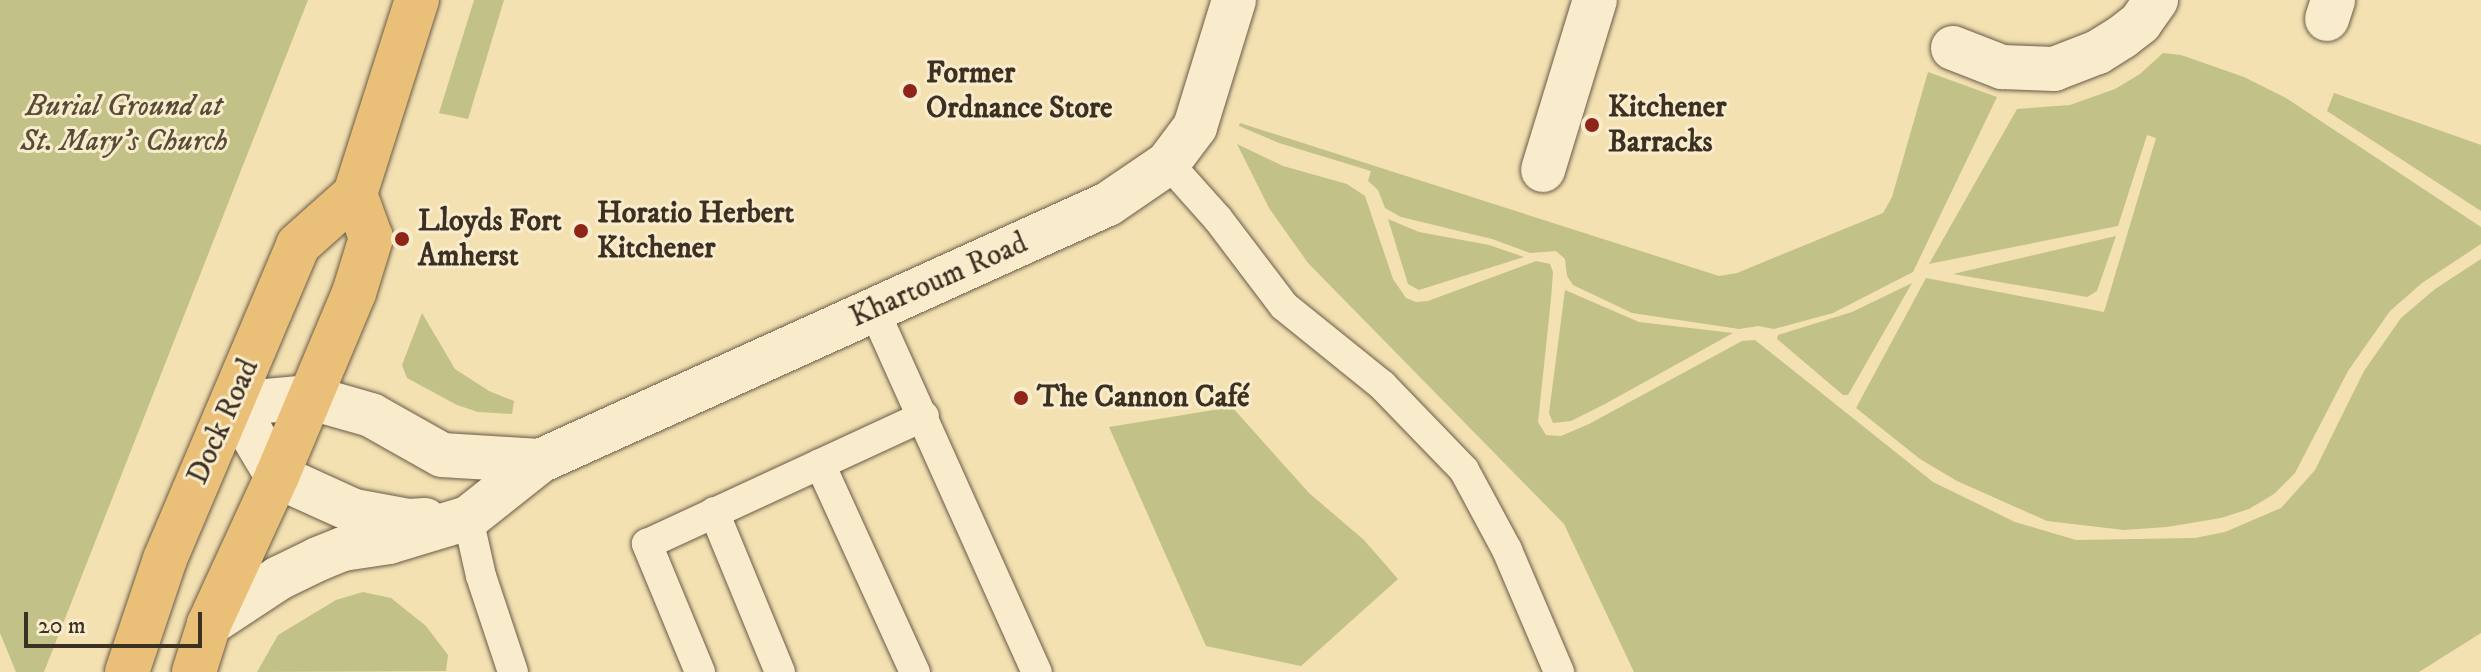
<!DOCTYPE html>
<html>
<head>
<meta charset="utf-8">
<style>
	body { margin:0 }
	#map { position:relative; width:2481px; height:672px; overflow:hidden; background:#f4e1b2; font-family:"IM FELL DW Pica",serif }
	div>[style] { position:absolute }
	.green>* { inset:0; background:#c1c188 }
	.roads { filter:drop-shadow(0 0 2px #6a5c47) drop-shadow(0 0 2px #6a5c47) }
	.lane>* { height:30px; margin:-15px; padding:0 15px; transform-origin:15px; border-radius:15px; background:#f8eccd }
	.street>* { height:44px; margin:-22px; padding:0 22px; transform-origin:22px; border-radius:22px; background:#f8eccd }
	.primary>* { height:44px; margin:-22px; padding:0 22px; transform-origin:22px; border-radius:22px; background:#eac079 }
	.dots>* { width:22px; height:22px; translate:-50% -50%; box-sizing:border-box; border:4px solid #f8eccd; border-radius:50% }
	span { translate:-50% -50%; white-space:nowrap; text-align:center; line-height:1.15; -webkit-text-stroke:6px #f8eccd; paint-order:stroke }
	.poi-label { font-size:30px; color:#3c3023; font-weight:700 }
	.left { translate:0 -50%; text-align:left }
	.park-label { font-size:30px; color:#574d37; font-style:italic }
	.street-label { font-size:30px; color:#3c3023 }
	.scale { position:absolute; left:24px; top:612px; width:178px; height:36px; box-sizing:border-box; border:4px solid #3c3023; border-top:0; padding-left:10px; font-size:24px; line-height:28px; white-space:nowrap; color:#3c3023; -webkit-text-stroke:6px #f8eccd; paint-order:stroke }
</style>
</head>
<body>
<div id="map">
	<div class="green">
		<div style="clip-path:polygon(0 0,308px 0,44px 672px,16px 672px,0 633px)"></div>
		<div style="clip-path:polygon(474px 0,504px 0,468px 119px,439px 113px)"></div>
		<div style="clip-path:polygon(2163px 53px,2181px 55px,2244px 77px,2286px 98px,2481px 227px,2481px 244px,2422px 283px,2390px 311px,2348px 371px,2295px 473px,2274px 494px,2249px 509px,2221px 518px,2167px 527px,2124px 530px,2047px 521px,1957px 481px,1920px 459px,1856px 408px,1926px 278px,2104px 312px,2156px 138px,2147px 135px,2118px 226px,1929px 264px,2017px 109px,2070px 105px,2115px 89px,2140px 74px)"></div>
		<div style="clip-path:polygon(1928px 72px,1997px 97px,1913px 272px,1833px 313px,1774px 329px,1758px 326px,1739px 329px,1632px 313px,1573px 285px,1567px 276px,1565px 259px,1556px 251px,1530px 253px,1492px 239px,1401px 217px,1385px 208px,1378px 190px,1368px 181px,1371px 171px,1279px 143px,1239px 126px,1240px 123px,1719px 276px,1737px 273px,1883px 213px,1892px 197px)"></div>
		<div style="clip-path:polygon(2334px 93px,2481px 145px,2481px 211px,2327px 111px)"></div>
		<div style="clip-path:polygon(1237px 144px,1283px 166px,1347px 184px,1365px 196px,1393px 279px,1406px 298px,1416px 302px,1428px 301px,1536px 261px,1550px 264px,1553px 272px,1551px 299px,1538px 422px,1546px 435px,1561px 436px,1589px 424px,1742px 341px,1755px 340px,1933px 482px,2015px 522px,2076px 540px,2195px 538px,2225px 532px,2281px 508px,2315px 470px,2364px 371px,2401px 318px,2435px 289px,2481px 259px,2481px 633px,2419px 672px,1634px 672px,1564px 524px,1308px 263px,1269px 208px)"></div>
		<div style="clip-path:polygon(1388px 219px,1419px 232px,1489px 245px,1524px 257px,1419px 290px,1408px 284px)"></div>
		<div style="clip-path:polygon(2116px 236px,2097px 291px,2087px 297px,1953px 274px)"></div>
		<div style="clip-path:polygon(1912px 283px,1848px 395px,1843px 395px,1777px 339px,1778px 335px,1852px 312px)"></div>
		<div style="clip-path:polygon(1565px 290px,1639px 322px,1733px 333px,1605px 404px,1571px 421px,1553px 423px,1549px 413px)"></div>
		<div style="clip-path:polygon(422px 313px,455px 369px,489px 391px,514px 401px,512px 414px,478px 412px,457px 405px,407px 378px,402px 365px)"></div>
		<div style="clip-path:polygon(1232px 407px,1309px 493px,1364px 540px,1398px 579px,1301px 666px,1206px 646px,1109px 427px)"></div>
		<div style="clip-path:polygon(363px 592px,391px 598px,426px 626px,448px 655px,446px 671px,257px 672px,278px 635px,336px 600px)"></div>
	</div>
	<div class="roads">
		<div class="lane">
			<div style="left:1168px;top:163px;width:75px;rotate:48.2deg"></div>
			<div style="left:1218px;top:219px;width:109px;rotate:52.8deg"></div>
			<div style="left:1284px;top:306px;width:126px;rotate:38.9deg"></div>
			<div style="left:1382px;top:385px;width:118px;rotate:46deg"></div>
			<div style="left:1464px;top:470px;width:91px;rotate:61.7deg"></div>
			<div style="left:1507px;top:550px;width:133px;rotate:66.9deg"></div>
			<div style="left:874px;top:310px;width:397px;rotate:65.8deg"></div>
			<div style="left:820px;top:464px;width:229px;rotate:65.5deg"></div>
			<div style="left:714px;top:512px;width:173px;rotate:67.6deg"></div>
			<div style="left:468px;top:518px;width:59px;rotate:77.4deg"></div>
			<div style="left:481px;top:576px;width:101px;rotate:71.6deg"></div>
			<div style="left:700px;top:672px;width:139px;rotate:-112.5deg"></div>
			<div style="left:647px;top:544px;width:305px;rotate:-24.8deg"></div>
		</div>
		<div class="street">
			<div style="left:2327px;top:19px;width:20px;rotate:-72deg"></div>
			<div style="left:1953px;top:48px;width:53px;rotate:21.2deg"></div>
			<div style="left:2002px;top:67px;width:52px;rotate:2.2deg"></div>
			<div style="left:2054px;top:69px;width:47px;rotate:-21.1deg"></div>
			<div style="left:2098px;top:52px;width:28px;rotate:-32deg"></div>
			<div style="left:2122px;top:37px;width:23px;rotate:-38deg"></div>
			<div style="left:2140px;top:23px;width:28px;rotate:-55deg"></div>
			<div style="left:1543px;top:170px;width:178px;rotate:-73deg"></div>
			<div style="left:425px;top:520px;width:17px;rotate:177deg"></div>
			<div style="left:408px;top:521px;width:55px;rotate:-169.5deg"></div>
			<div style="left:354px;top:511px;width:85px;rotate:-155.6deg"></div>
			<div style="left:277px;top:476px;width:84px;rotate:-120.8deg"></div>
			<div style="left:234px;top:404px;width:74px;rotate:-5.4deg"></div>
			<div style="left:308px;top:397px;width:66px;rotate:15.9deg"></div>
			<div style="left:371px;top:415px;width:81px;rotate:29.4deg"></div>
			<div style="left:442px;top:455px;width:98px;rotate:3.5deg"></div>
			<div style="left:209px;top:624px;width:84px;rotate:-33.3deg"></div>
			<div style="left:279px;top:578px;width:43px;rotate:-26deg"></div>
			<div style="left:318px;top:559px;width:27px;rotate:-22deg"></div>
			<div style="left:343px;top:549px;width:47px;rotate:-8.7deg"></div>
			<div style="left:389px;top:542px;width:83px;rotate:-16.9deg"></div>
			<div style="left:468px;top:518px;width:92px;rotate:-38.4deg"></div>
			<div style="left:540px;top:461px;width:623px;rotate:-24.35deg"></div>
			<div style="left:1108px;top:204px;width:73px;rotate:-34.3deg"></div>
			<div style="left:1168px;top:163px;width:45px;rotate:-53.1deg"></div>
			<div style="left:1195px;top:127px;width:133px;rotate:-72.9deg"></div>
		</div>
		<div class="primary">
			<div style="left:127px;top:672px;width:119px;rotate:-71.4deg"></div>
			<div style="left:165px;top:559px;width:341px;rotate:-67deg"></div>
			<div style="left:298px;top:245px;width:76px;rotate:-41.8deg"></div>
			<div style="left:355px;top:194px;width:204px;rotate:-72.3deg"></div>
			<div style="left:194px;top:672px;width:50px;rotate:-72.6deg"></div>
			<div style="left:209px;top:624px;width:163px;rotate:-65.3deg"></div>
			<div style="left:277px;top:476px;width:199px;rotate:-67.2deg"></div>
			<div style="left:354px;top:293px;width:58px;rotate:-72.8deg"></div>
			<div style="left:371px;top:238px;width:47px;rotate:-110deg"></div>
		</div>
	</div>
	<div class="dots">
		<div style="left:910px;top:91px;background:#8f2418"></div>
		<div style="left:1592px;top:125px;background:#8f2418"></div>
		<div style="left:581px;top:231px;background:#8f2418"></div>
		<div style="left:402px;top:239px;background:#8f2418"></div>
		<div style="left:1021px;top:398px;background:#8f2418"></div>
	</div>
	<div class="poi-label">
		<span class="left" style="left:926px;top:91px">Former<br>Ordnance Store</span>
		<span class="left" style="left:1608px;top:125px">Kitchener<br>Barracks</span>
		<span class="left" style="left:597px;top:231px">Horatio Herbert<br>Kitchener</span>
		<span class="left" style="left:418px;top:239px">Lloyds Fort<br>Amherst</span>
		<span class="left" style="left:1037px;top:398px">The Cannon Café</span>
	</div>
	<div class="park-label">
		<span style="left:124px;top:124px">Burial Ground at<br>St. Mary’s Church</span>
	</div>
	<div class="street-label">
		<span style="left:939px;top:281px;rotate:-24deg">Khartoum Road</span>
		<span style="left:224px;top:422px;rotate:-66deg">Dock Road</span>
	</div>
	<div class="scale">20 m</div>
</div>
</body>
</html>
